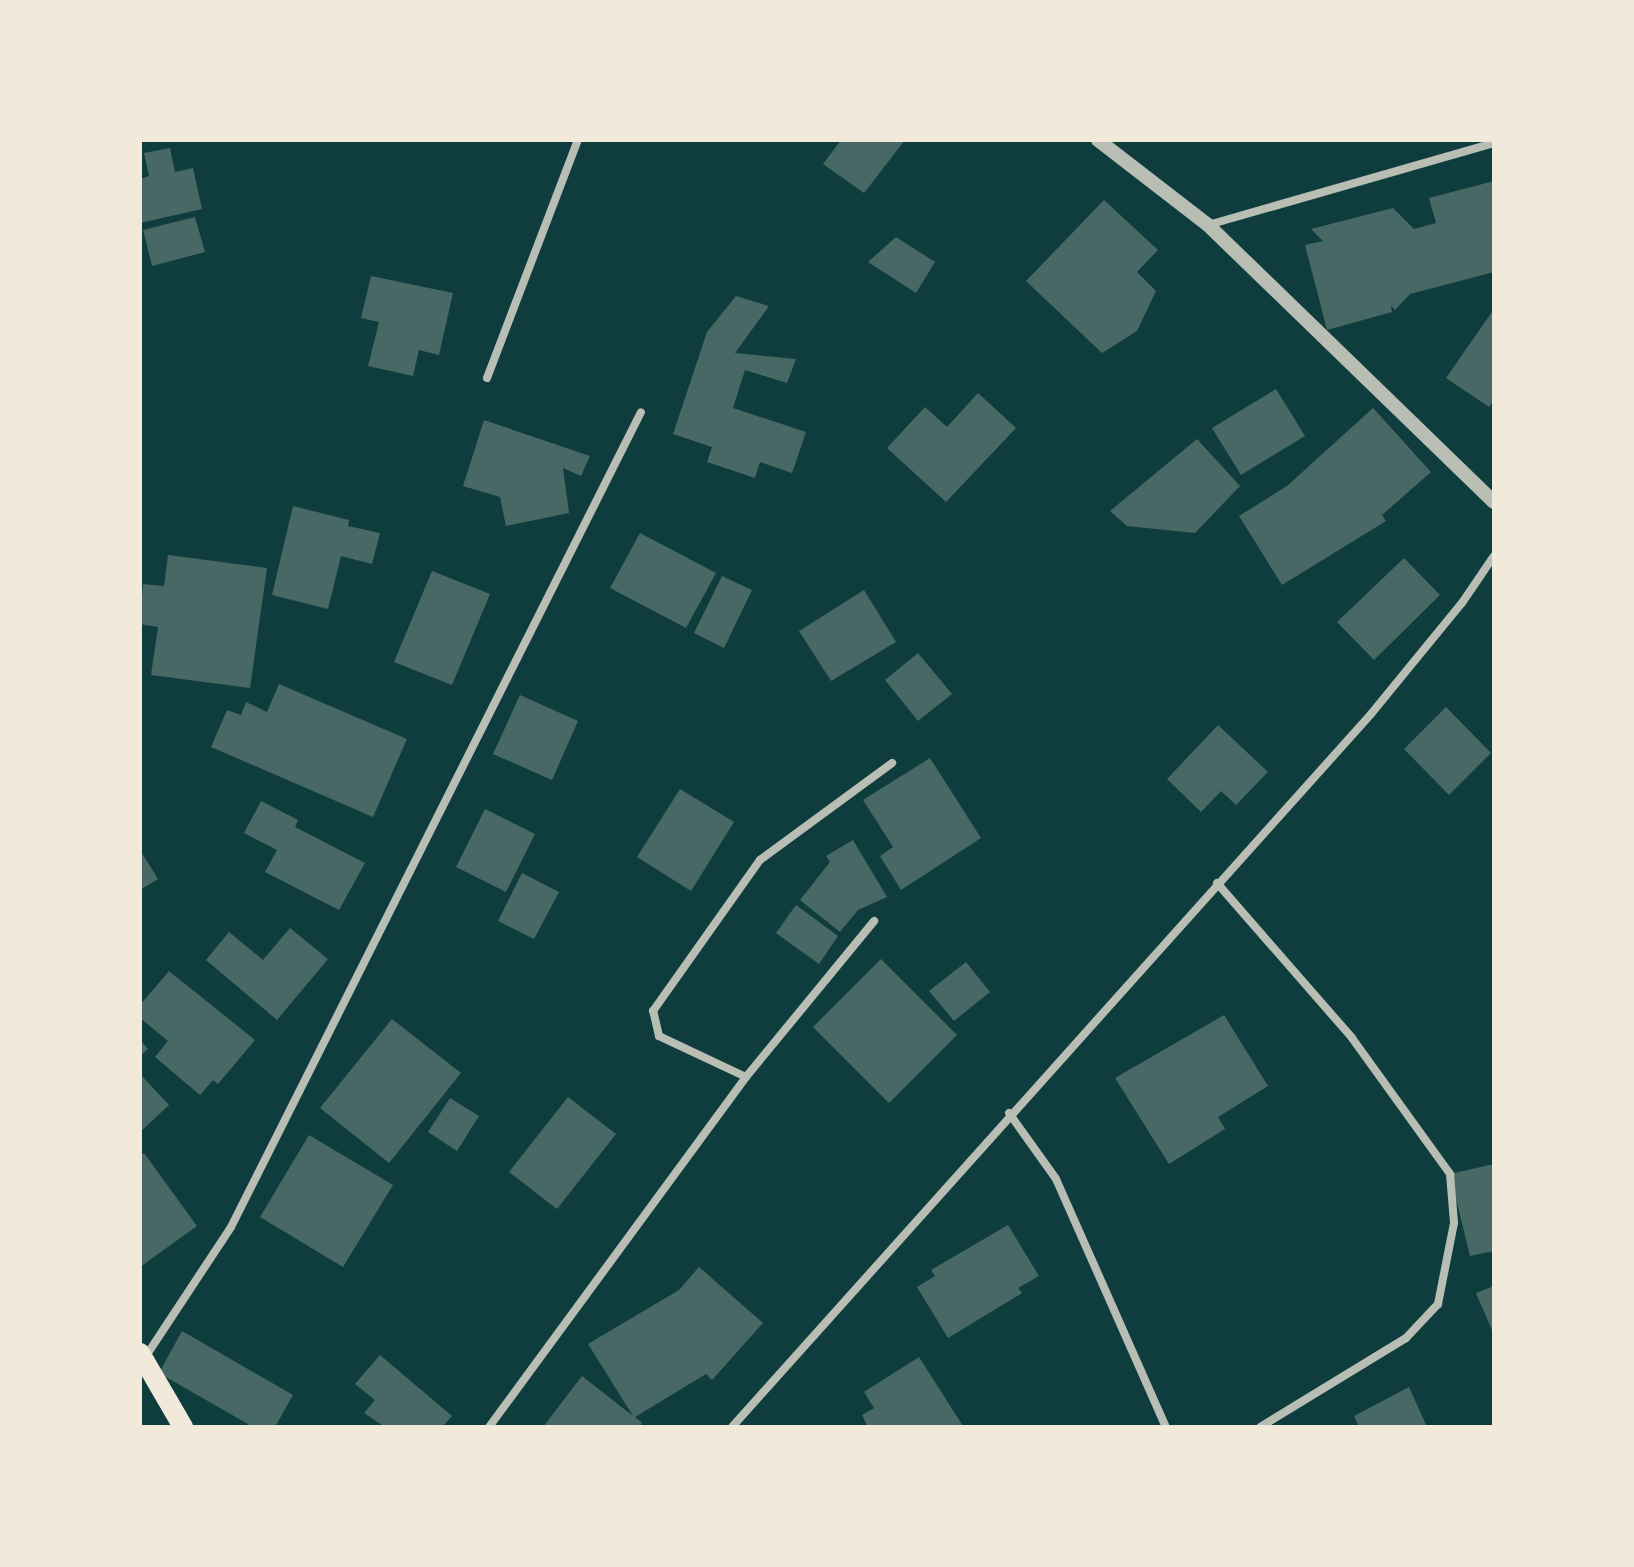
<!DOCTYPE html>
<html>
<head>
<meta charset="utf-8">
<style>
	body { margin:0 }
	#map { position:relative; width:1634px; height:1567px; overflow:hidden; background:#0f3d3e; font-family:"PT Sans",sans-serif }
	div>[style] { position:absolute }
	.building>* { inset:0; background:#486865 }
	.minor>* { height:8px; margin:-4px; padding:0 4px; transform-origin:4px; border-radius:4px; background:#b8beb3 }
	.tertiary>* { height:14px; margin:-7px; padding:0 7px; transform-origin:7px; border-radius:7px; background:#b8beb3 }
	.primary>* { height:20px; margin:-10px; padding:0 10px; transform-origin:10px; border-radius:10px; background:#f1e9da }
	span { translate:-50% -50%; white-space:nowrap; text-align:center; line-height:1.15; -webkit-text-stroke:7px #f1e9da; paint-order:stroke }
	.frame { position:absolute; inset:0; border:142px solid #f1e9da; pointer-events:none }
</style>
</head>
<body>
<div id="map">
	<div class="building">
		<div style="clip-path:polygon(841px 140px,905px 140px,864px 193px,823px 164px)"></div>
		<div style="clip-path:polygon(170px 148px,175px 172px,193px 168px,202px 209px,140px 223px,140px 179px,149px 176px,144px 153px)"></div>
		<div style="clip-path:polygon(1494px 181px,1494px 272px,1410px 294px,1395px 310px,1391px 306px,1392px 312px,1327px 330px,1305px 245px,1323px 241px,1311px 229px,1393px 208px,1414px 229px,1436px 223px,1429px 198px)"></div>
		<div style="clip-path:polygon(1104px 200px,1158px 250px,1137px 272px,1156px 291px,1137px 331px,1102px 353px,1026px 281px)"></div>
		<div style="clip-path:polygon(195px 217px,205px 252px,152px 266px,143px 230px)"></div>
		<div style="clip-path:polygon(896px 237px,935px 262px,916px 293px,868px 262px)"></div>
		<div style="clip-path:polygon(371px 276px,453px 293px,439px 355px,419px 350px,413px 376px,368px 366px,379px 322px,361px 318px)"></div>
		<div style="clip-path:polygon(736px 296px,769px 306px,735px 353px,796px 359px,787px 383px,745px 370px,733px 408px,806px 432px,792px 473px,760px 462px,755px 478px,707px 462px,712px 447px,673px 434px,707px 332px)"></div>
		<div style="clip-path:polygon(1494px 309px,1494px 400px,1489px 407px,1446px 378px)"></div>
		<div style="clip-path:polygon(1276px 389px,1305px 436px,1241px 475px,1212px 428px)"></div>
		<div style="clip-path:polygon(978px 393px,1016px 428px,946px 502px,887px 448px,925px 407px,947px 427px)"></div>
		<div style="clip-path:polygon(1373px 408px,1431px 472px,1382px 515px,1386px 521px,1282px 585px,1239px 516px,1287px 486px)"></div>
		<div style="clip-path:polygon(484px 420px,590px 456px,581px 476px,563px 468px,569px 513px,506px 526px,500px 497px,463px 486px)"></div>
		<div style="clip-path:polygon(1197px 439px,1240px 486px,1195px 533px,1127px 526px,1110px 511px)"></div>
		<div style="clip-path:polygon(293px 506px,349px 520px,348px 526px,380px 533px,372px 564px,341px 556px,328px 609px,272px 595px)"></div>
		<div style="clip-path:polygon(640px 533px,716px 573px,686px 628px,610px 588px)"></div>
		<div style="clip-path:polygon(168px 555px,267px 568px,250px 688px,151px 675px,158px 627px,140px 624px,143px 584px,164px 586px)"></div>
		<div style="clip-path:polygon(1404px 558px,1440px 595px,1374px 660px,1337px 622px)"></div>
		<div style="clip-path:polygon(432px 571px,490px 594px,452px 685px,394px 662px)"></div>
		<div style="clip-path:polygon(722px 576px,752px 590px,724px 648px,694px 633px)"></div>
		<div style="clip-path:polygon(864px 590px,896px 642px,831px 681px,799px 631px)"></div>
		<div style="clip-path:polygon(918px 653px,952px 694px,918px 721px,885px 680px)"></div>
		<div style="clip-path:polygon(279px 684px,407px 739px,373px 817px,211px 747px,227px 710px,241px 715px,246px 702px,267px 712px)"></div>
		<div style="clip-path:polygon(520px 695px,578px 721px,552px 780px,493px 754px)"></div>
		<div style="clip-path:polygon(1446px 707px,1491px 753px,1449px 795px,1404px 749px)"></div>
		<div style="clip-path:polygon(1218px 725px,1268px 772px,1236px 805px,1221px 791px,1201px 812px,1167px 779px)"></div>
		<div style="clip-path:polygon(930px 758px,981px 838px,901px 890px,880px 856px,893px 847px,863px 800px)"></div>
		<div style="clip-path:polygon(680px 789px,734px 822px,691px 891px,637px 857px)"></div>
		<div style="clip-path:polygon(261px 801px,298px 820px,295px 827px,365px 863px,339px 910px,265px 872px,277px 850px,244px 833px)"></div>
		<div style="clip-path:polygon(485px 809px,535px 834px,506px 892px,456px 867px)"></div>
		<div style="clip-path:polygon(853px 840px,887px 897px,858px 910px,840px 932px,800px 900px,830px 862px,826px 856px)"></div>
		<div style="clip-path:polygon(140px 850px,158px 879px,140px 890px)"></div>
		<div style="clip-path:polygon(522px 873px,559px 892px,534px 939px,498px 921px)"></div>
		<div style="clip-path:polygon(796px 905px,838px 936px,819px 964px,776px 933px)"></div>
		<div style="clip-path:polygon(290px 928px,328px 959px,277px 1020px,206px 960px,229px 932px,263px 960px)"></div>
		<div style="clip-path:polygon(881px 959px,957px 1035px,889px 1103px,813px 1027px)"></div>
		<div style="clip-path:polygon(966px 962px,990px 992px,954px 1021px,929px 991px)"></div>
		<div style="clip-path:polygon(169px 971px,255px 1040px,218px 1084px,213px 1080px,200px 1095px,155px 1057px,168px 1041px,140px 1018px,140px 1005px)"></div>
		<div style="clip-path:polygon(1224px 1015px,1268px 1086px,1218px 1117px,1225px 1129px,1169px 1164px,1115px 1078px)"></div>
		<div style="clip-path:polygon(392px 1019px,461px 1073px,389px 1163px,320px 1108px)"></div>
		<div style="clip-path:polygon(140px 1040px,148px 1049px,140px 1056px)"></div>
		<div style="clip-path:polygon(140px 1074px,169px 1105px,140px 1132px)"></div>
		<div style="clip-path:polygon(568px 1097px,616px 1134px,557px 1209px,509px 1172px)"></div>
		<div style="clip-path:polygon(450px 1098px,479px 1116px,457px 1151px,428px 1132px)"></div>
		<div style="clip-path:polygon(309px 1135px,393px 1185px,343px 1267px,260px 1217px)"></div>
		<div style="clip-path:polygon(144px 1153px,197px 1226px,140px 1267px,140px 1156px)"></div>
		<div style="clip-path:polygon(1494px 1164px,1494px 1251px,1470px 1256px,1450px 1174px)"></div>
		<div style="clip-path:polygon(1008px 1225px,1039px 1276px,1018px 1288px,1022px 1293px,948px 1338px,917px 1287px,935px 1276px,931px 1270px)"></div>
		<div style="clip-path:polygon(699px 1267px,763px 1323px,712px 1380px,706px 1374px,635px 1417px,642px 1423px,639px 1427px,543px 1427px,582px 1376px,633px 1416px,588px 1344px,679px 1290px)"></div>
		<div style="clip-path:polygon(1494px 1286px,1494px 1335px,1476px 1293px)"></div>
		<div style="clip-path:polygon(182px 1331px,293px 1395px,275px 1427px,253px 1427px,159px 1373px)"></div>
		<div style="clip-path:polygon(380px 1355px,452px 1416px,442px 1427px,385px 1427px,364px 1413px,375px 1400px,355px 1384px)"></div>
		<div style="clip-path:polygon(919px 1357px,963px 1426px,868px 1427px,862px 1415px,874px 1408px,864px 1392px)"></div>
		<div style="clip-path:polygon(1409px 1387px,1427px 1427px,1359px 1427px,1354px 1416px)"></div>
	</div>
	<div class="minor">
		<div style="left:1208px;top:225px;width:298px;rotate:-16deg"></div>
		<div style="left:487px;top:378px;width:255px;rotate:-69.1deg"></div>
		<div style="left:1217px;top:883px;width:206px;rotate:48.9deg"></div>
		<div style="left:1352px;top:1038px;width:168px;rotate:54.2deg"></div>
		<div style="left:1450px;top:1174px;width:49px;rotate:85.3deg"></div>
		<div style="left:1454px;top:1223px;width:83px;rotate:101.2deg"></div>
		<div style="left:1438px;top:1304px;width:47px;rotate:133.3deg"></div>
		<div style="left:1406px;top:1338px;width:171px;rotate:148.6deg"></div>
		<div style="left:746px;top:1077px;width:96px;rotate:-154.8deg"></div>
		<div style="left:659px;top:1036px;width:26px;rotate:-103deg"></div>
		<div style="left:653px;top:1011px;width:185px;rotate:-54.7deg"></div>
		<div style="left:760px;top:860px;width:164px;rotate:-36.3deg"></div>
		<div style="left:1009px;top:1113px;width:81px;rotate:54.5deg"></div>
		<div style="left:1056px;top:1179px;width:271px;rotate:66.1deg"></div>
		<div style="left:146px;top:1356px;width:154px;rotate:-56.6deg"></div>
		<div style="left:231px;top:1227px;width:912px;rotate:-63.29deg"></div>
		<div style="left:489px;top:1427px;width:434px;rotate:-53.7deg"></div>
		<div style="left:746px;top:1077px;width:202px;rotate:-50.6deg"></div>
		<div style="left:732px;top:1427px;width:957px;rotate:-48.13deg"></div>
		<div style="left:1371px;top:714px;width:144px;rotate:-50.7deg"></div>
		<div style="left:1462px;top:603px;width:57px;rotate:-55.8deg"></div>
	</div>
	<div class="tertiary">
		<div style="left:1098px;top:140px;width:139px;rotate:37.7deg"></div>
		<div style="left:1208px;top:225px;width:398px;rotate:44.1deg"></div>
	</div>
	<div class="primary">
		<div style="left:140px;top:1353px;width:86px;rotate:59.8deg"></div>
	</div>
	<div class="frame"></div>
</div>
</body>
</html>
